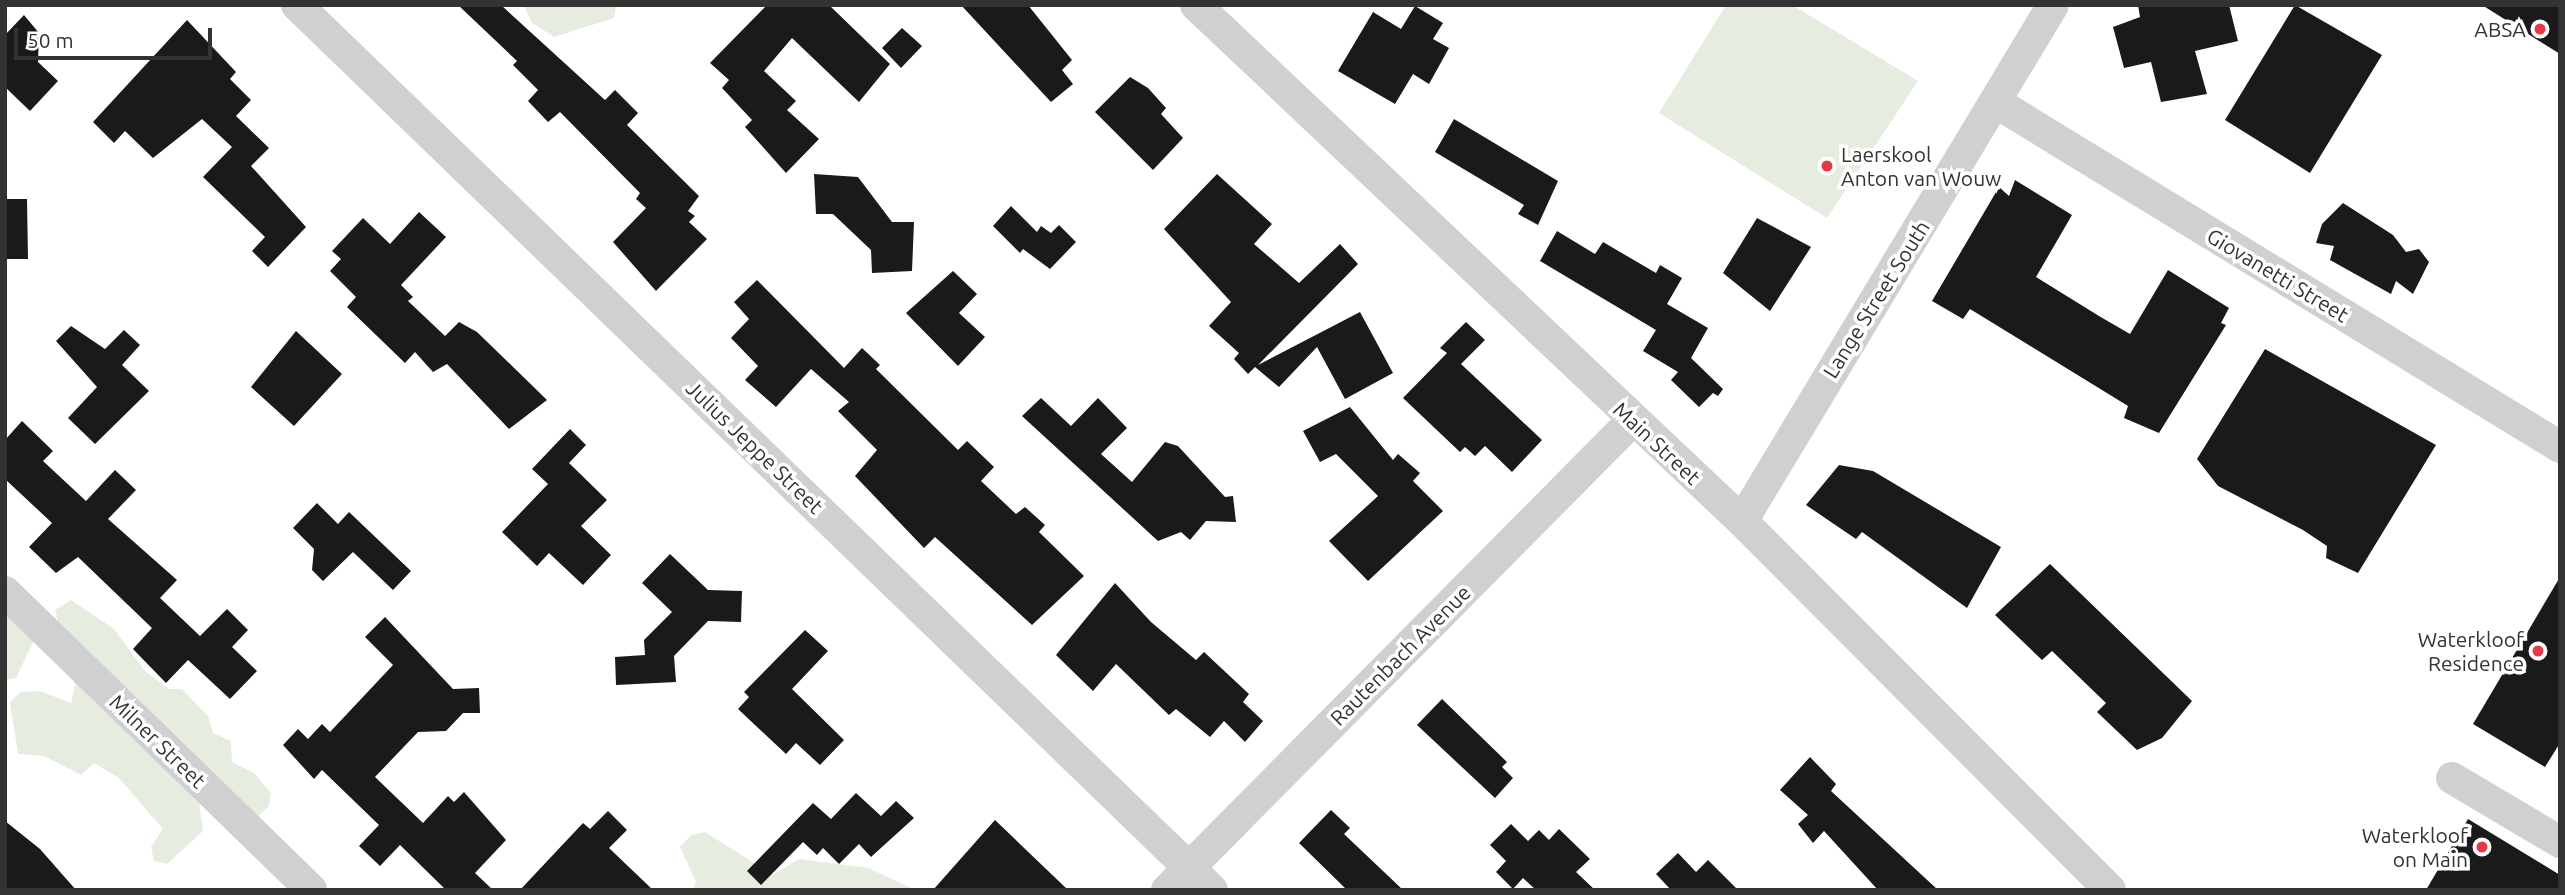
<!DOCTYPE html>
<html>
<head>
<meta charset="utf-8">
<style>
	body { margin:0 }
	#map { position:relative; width:2565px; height:895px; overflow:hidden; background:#fff; font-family:Ubuntu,sans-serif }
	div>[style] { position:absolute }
	.green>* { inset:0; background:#e6ecdf }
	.building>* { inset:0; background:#1a1a1a }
	.minor>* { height:32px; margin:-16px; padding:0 16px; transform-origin:16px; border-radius:16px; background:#d0d0d0 }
	.dots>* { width:19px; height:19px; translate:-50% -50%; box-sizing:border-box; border:4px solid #fff; border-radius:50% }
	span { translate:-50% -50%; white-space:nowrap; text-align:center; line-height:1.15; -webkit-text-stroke:7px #fff; paint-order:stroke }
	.poi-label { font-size:21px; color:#333 }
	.right { translate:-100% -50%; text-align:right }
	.left { translate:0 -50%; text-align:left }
	.street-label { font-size:21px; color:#333 }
	.frame { position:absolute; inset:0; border:7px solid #333; pointer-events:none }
	.scale { position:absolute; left:14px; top:28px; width:198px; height:32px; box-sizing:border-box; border:4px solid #333; border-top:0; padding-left:9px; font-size:21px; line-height:24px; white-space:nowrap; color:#333; -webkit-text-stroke:5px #fff; paint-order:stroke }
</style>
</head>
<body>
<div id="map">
	<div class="green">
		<div style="clip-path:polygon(524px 5px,616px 5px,616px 6px,614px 18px,554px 37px,531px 22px)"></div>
		<div style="clip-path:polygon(1726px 5px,1792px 5px,1918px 81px,1827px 218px,1659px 113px)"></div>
		<div style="clip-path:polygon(71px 600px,114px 629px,145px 671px,169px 689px,182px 689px,208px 716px,213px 733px,231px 741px,232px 762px,254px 773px,271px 793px,269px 806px,257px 817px,199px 802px,203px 831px,167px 864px,154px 861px,151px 847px,163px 829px,119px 778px,94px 763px,81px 775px,44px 756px,18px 754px,10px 702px,21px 692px,40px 691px,71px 703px,75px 685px,55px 610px)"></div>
		<div style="clip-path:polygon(5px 604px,34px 640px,16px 678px,5px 680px)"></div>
		<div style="clip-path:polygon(705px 832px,773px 875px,799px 859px,868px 868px,916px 890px,693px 890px,696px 882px,680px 847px,691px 835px)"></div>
	</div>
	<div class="building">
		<div style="clip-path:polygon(458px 5px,501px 5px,605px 100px,615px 90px,638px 113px,627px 125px,699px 196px,688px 211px,695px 216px,689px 222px,707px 239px,656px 291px,613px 242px,646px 208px,636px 199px,640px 193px,560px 112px,548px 122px,528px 101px,538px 90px,513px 65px,517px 61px)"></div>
		<div style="clip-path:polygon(767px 5px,829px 5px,890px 64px,859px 102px,792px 38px,764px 71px,796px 101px,787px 110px,819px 139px,786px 173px,745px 127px,752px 120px,722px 88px,729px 80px,710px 63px)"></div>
		<div style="clip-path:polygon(961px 5px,1028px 5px,1072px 60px,1062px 70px,1073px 84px,1051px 102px)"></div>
		<div style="clip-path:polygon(2138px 5px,2229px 5px,2238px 41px,2195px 51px,2207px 94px,2161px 102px,2151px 62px,2124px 68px,2113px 27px,2140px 17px)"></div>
		<div style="clip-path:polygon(2295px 5px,2382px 55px,2310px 173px,2225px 120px)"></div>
		<div style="clip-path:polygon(2482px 5px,2560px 5px,2560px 54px)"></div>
		<div style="clip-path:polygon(1415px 6px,1443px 23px,1433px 39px,1449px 48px,1429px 84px,1413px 74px,1395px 104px,1338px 71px,1373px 12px,1401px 29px)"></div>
		<div style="clip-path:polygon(24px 15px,39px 33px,38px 62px,58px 81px,30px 111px,5px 87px,5px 35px)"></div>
		<div style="clip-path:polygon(187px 20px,236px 72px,230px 79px,251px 100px,236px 116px,269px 148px,251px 166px,306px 227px,268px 267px,252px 251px,265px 237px,203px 177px,232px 147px,202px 119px,153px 158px,125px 131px,114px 143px,93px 122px)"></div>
		<div style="clip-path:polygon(902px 28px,922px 46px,901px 68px,882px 48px)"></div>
		<div style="clip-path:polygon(1130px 77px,1148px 88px,1166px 108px,1161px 114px,1183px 138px,1153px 170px,1095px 112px)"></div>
		<div style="clip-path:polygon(1454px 119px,1558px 181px,1538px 225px,1518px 214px,1524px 205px,1435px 152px)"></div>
		<div style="clip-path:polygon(814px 174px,858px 177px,892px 222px,914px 222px,912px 271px,872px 273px,871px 250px,833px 214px,816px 214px)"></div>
		<div style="clip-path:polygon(1217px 174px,1272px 224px,1254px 244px,1299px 283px,1340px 244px,1358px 264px,1258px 365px,1360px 312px,1393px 373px,1345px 399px,1317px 347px,1279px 387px,1255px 367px,1248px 374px,1234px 359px,1239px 353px,1209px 326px,1231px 302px,1164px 229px)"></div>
		<div style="clip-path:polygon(2015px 180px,2072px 215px,2036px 277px,2099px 316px,2130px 334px,2168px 270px,2229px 308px,2221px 323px,2226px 325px,2159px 433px,2124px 418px,2128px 406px,1970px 309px,1963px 319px,1932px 301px,1999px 187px,2009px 196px)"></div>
		<div style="clip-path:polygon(5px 199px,27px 199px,28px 259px,5px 259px)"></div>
		<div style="clip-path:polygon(2343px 203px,2393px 235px,2406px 252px,2419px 249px,2429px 262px,2413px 294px,2396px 281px,2391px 294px,2330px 260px,2334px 246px,2316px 243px,2322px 224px)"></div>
		<div style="clip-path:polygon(1011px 206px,1037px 232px,1041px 226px,1051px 233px,1059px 225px,1076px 242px,1050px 269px,1023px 249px,1020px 253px,993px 226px)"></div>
		<div style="clip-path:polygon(419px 212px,446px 237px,401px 285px,413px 297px,408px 301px,445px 336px,459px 322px,477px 332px,547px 400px,509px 429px,447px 364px,433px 372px,415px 352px,405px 363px,347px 307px,356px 297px,330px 271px,341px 259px,332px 251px,363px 218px,390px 244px)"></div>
		<div style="clip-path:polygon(1757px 218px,1811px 247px,1770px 311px,1723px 273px)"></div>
		<div style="clip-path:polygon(1557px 231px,1595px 254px,1603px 242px,1656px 273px,1660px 265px,1682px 278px,1667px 304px,1708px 328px,1691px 358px,1723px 389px,1718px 396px,1713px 393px,1699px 407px,1671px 380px,1678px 372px,1643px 351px,1656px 330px,1540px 261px)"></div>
		<div style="clip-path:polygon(953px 271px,977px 294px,959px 313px,985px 337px,958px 366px,906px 313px)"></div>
		<div style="clip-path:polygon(757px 280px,844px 368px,862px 348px,880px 365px,876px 369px,958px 450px,967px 441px,994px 467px,981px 481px,1016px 514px,1025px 507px,1045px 525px,1039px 532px,1084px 576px,1032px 625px,935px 537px,924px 548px,855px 476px,877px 450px,838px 411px,849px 402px,811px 369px,776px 407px,745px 380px,758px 366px,731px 338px,749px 319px,734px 302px)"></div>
		<div style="clip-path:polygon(1466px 322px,1485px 340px,1461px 364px,1542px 440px,1512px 472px,1485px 446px,1475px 456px,1465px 447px,1460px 452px,1403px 398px,1447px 353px,1440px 348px)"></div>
		<div style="clip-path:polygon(71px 326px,105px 349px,124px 330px,140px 345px,122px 365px,149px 391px,95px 444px,68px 418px,97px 387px,56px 341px)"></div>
		<div style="clip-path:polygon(296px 331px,342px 374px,294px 426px,251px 387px)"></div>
		<div style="clip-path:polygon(2265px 349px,2436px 445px,2358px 573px,2326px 558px,2327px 546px,2303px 530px,2218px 486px,2197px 459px)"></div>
		<div style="clip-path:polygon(1041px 398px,1071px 426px,1098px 398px,1127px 428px,1101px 454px,1132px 482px,1165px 442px,1178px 446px,1225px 497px,1233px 496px,1236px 522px,1206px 521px,1190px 540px,1181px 532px,1158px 541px,1022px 416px)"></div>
		<div style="clip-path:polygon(1350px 407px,1393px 460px,1398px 454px,1420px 473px,1413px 481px,1443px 511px,1368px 581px,1329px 541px,1378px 496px,1336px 454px,1320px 462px,1303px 431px)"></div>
		<div style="clip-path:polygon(22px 421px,53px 451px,43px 461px,86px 501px,115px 470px,136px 490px,108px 519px,177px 580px,160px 598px,200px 636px,227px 609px,248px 630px,232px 647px,257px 671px,230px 699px,188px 660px,166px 683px,133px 649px,152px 628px,78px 557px,56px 573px,29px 547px,52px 523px,5px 479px,5px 440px)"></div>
		<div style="clip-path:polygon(570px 429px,586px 445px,569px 463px,607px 500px,581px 526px,611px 555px,583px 585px,549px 553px,537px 566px,502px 532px,548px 484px,532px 469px)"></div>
		<div style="clip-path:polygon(1839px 465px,1873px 471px,2001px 547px,1967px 608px,1862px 532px,1856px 539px,1806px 505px)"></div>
		<div style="clip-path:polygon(317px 503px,338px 524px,349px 512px,411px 571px,393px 590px,353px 552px,323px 581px,312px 570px,314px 549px,293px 528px)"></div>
		<div style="clip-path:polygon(670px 554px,708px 590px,742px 591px,741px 622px,708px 621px,674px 656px,676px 682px,616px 685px,615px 657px,645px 655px,644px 640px,672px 612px,642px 583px)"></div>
		<div style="clip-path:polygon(2050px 564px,2192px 701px,2162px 738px,2137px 750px,2097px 712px,2106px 703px,2052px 651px,2042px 660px,1995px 615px)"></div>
		<div style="clip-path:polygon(2560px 577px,2560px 743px,2545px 767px,2473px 724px)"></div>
		<div style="clip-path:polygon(1115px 583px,1151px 622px,1196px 660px,1204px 652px,1249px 694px,1243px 702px,1263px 721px,1245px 742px,1224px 721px,1210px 737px,1176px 709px,1169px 715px,1116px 664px,1093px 691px,1056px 655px)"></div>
		<div style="clip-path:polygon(385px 617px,453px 689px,479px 688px,480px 713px,463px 713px,446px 731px,418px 732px,375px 777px,423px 823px,448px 796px,454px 802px,464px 792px,506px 840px,475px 873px,493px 890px,446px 890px,400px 845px,380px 866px,359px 846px,379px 825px,322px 770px,314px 779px,283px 745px,298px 729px,308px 739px,322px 724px,330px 732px,393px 665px,365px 637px)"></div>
		<div style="clip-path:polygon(805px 630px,828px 651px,792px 689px,844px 740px,820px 765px,796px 743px,786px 754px,738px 709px,749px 697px,744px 692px)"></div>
		<div style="clip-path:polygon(1442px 699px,1507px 762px,1502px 767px,1513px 778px,1495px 798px,1417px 725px)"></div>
		<div style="clip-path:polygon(1810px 757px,1836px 784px,1831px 791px,1938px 890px,1878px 890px,1824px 831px,1813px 843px,1798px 824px,1808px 815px,1780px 790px)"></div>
		<div style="clip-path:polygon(856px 793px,881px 816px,896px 801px,914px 818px,871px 857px,859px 844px,839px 864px,823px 848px,817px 855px,803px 842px,761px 885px,747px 871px,813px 803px,831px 819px)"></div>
		<div style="clip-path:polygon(1331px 810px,1350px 828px,1344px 834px,1403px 890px,1347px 890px,1299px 843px)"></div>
		<div style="clip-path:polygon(608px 811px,627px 830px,609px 848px,653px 890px,520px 890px,583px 823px,590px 829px)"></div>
		<div style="clip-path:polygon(2468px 819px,2560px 875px,2560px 890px,2426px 890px)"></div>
		<div style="clip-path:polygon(995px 820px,1068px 890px,933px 890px)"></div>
		<div style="clip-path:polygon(5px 821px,40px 849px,76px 890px,5px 890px)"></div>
		<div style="clip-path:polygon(1511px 824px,1528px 841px,1539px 830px,1549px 840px,1559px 829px,1590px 859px,1576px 872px,1595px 890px,1536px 890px,1523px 878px,1513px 889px,1496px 872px,1506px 861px,1490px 845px)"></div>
		<div style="clip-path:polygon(1678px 853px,1696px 872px,1708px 860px,1738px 890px,1671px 890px,1656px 874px)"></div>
	</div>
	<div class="minor">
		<div style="left:297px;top:5px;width:1273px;rotate:44.05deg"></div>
		<div style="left:1196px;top:5px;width:751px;rotate:43.38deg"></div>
		<div style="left:1742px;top:521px;width:521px;rotate:45.08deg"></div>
		<div style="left:1997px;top:103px;width:660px;rotate:31.43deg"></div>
		<div style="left:1742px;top:521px;width:602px;rotate:-58.92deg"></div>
		<div style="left:5px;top:592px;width:427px;rotate:44.2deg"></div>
		<div style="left:2452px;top:778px;width:126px;rotate:30.7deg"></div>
		<div style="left:1167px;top:890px;width:660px;rotate:-45.25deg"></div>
	</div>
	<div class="dots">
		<div style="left:2540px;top:29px;background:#e63946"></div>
		<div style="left:1827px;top:166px;background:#e63946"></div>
		<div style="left:2538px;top:651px;background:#e63946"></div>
		<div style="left:2482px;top:847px;background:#e63946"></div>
	</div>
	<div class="poi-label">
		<span class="right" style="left:2526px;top:29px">ABSA</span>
		<span class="left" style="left:1841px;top:166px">Laerskool<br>Anton van Wouw</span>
		<span class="right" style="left:2524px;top:651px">Waterkloof<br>Residence</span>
		<span class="right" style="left:2468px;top:847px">Waterkloof<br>on Main</span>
	</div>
	<div class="street-label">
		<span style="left:2278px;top:275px;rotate:31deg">Giovanetti Street</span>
		<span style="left:1876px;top:299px;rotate:-58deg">Lange Street South</span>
		<span style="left:1657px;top:443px;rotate:43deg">Main Street</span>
		<span style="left:755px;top:447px;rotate:44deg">Julius Jeppe Street</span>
		<span style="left:1400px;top:655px;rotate:-45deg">Rautenbach Avenue</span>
		<span style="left:158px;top:741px;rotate:44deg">Milner Street</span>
	</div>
	<div class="frame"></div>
	<div class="scale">50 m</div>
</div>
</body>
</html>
